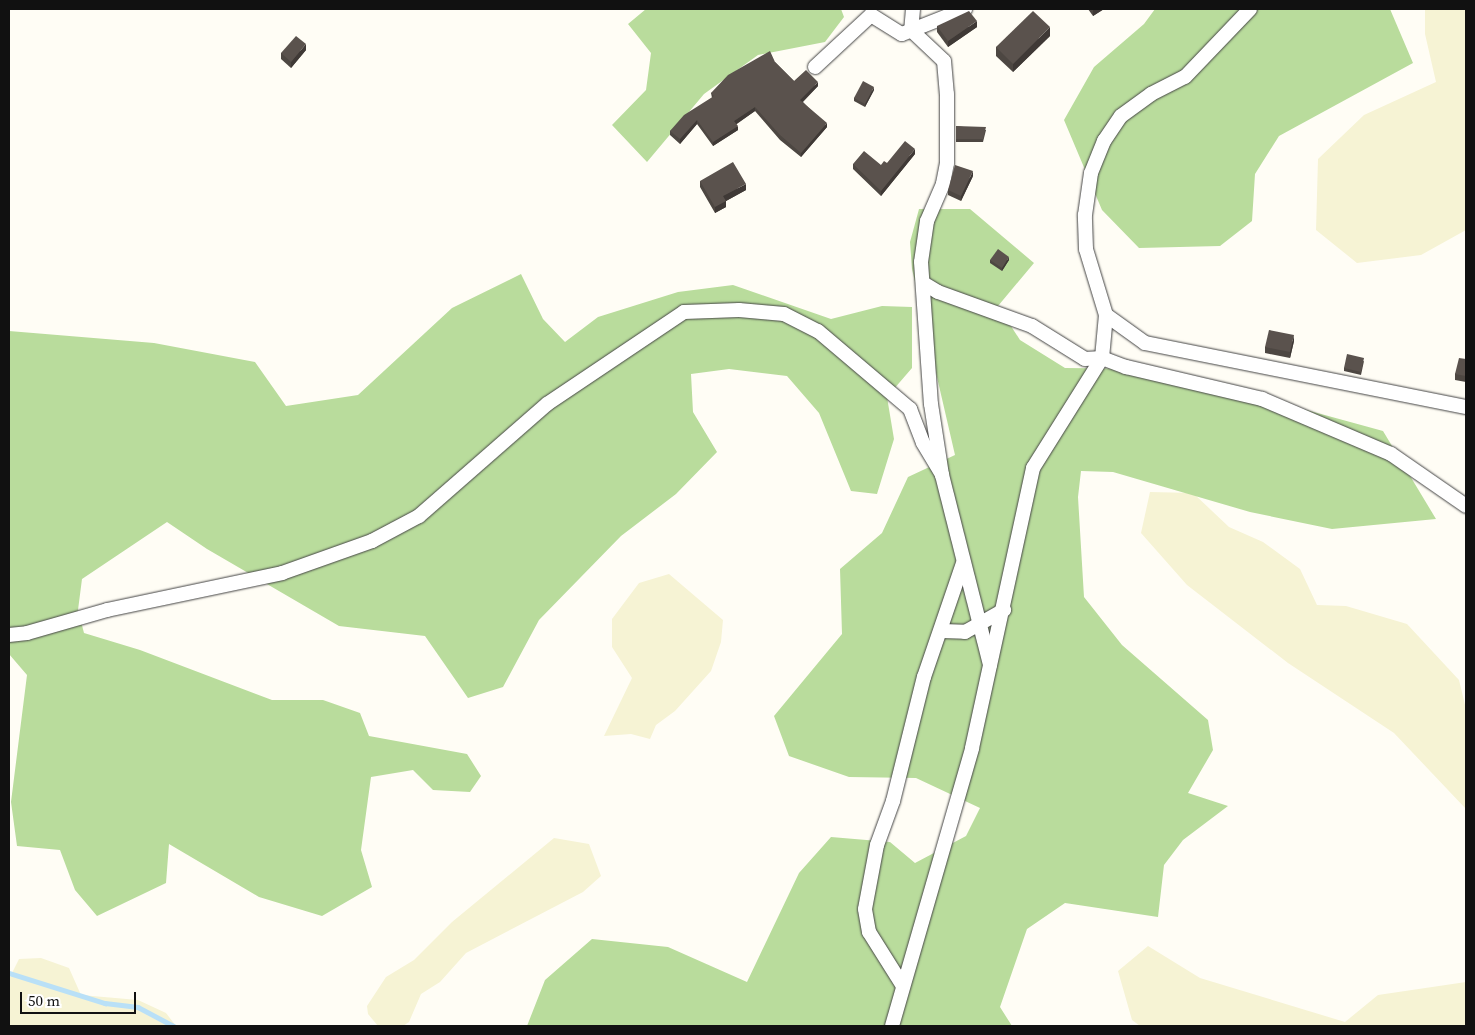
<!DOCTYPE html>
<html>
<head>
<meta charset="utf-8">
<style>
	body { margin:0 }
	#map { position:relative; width:1475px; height:1035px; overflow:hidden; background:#fffdf5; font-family:"Source Serif 4",serif }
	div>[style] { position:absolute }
	.farmland>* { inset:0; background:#f6f3d4 }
	.forest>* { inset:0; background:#b9dc9c }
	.stream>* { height:4.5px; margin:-2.25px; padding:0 2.25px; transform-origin:2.25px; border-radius:2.25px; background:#b9e0f7 }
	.roads { filter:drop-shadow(0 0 1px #444) drop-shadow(0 0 1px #444) }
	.street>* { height:14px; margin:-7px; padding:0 7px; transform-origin:7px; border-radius:7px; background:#fff }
	.wall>* { inset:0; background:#4d4742 }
	.shaded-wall>* { inset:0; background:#3f3936 }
	.building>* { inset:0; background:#5a524d }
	span { translate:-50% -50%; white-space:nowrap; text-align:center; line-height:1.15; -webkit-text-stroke:5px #fff; paint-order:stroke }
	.frame { position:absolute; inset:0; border:10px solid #111; pointer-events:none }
	.scale { position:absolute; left:20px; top:992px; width:116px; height:22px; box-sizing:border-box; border:2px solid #111; border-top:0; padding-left:6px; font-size:15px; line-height:18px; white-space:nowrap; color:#111; -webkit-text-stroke:4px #fff; paint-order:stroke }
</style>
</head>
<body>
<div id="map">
	<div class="farmland">
		<div style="clip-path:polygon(1425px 9px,1466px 9px,1466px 230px,1421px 255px,1357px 263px,1316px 230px,1318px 159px,1364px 115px,1436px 82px,1425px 34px)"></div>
		<div style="clip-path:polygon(1150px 492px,1193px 493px,1229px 527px,1263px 542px,1300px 569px,1317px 605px,1346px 606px,1407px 624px,1459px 680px,1466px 709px,1466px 809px,1394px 733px,1288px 663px,1187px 585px,1141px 533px)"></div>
		<div style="clip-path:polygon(669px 574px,723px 620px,721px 642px,711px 671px,675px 711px,656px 725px,650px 739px,631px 734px,604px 736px,632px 678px,612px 647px,612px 619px,639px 583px)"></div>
		<div style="clip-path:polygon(554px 838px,589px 844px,601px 876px,583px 892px,466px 953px,440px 982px,421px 994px,409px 1022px,403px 1026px,378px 1026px,368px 1014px,367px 1006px,386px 977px,414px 960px,452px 922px)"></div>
		<div style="clip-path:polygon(1148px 946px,1200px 978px,1345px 1022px,1378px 995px,1466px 982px,1466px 1026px,1140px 1026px,1132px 1020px,1118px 971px)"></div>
		<div style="clip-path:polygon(41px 958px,69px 968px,81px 995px,138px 1000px,166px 1013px,176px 1026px,9px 1026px,9px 979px,19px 959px)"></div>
	</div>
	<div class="forest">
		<div style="clip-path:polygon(646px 9px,841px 9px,844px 17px,825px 42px,758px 55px,704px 94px,647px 162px,612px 125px,646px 90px,651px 53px,628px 24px)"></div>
		<div style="clip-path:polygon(1155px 9px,1390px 9px,1413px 63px,1279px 136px,1255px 174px,1252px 221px,1220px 246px,1139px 248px,1102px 210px,1064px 120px,1094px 67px,1144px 24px)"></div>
		<div style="clip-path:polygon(919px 209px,970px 209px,1034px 263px,998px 306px,1020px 340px,1065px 368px,1157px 369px,1383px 431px,1436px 519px,1332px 529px,1250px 512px,1113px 472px,1081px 471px,1078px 497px,1084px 597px,1122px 645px,1208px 720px,1213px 750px,1188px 793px,1228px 806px,1183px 840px,1164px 865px,1158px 917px,1065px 903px,1027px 929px,1000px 1007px,1012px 1026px,527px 1026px,545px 980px,592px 939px,668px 947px,747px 982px,799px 873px,831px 837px,890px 842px,915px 863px,966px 836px,980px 808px,916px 778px,849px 777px,789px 756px,774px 716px,842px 634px,840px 569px,882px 533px,908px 477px,955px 455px,912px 269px,910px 242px)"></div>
		<div style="clip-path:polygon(521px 274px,543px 319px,565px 342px,598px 317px,678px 292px,733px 285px,831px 319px,882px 306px,912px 307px,912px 368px,887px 397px,894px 439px,877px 494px,851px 491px,819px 413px,787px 376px,729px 369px,691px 374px,693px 412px,717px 452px,676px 494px,621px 536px,539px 620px,503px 687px,468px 698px,425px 636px,339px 626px,207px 549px,167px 522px,82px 579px,78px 610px,84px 633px,140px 650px,272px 700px,323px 700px,360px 713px,369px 736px,467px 754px,481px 776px,470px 792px,433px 790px,413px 770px,371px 777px,361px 850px,372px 887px,322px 916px,259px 897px,169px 844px,166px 883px,97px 916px,75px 890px,60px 850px,17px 846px,11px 802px,27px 675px,9px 654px,9px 331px,154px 343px,255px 362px,286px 406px,358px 395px,452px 308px)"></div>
	</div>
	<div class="stream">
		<div style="left:9px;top:973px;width:101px;rotate:17.4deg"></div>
		<div style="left:105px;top:1003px;width:33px;rotate:7deg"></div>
		<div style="left:138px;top:1007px;width:40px;rotate:28deg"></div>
	</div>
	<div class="roads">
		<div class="street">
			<div style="left:913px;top:9px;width:21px;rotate:95deg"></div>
			<div style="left:911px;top:30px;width:45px;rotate:43.2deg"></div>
			<div style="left:944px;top:61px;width:33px;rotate:85deg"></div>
			<div style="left:947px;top:94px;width:69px;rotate:90deg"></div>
			<div style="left:947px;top:163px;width:21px;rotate:101deg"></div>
			<div style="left:943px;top:184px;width:40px;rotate:113.4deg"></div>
			<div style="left:927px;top:221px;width:41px;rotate:98.3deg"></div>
			<div style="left:921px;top:262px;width:142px;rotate:86deg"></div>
			<div style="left:931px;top:404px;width:72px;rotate:81.2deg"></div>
			<div style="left:942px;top:475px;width:196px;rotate:75.8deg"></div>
			<div style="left:815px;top:67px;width:76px;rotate:-42.9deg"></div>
			<div style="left:871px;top:15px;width:36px;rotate:32deg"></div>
			<div style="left:902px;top:34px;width:68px;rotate:-21.6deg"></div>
			<div style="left:923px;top:283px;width:17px;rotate:31deg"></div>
			<div style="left:938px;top:292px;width:100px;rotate:19.9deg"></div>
			<div style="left:1032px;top:326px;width:62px;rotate:31.9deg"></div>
			<div style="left:1085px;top:359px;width:17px;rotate:-3deg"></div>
			<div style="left:1102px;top:358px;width:43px;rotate:-84.7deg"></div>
			<div style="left:1106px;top:315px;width:69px;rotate:-106.9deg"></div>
			<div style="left:1086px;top:249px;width:34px;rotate:-92deg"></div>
			<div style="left:1085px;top:215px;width:42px;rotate:-81.9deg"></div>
			<div style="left:1091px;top:173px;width:35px;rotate:-68deg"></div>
			<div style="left:1104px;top:141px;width:30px;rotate:-56deg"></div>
			<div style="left:1121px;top:116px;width:37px;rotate:-36deg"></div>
			<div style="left:1151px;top:94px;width:38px;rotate:-27deg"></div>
			<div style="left:1185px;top:77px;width:94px;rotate:-46.3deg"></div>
			<div style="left:1106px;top:315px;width:48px;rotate:35.7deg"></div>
			<div style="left:1145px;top:343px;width:327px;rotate:11.3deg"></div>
			<div style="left:942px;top:631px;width:23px;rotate:2deg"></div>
			<div style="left:965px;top:632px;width:45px;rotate:-29.4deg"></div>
			<div style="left:9px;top:635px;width:18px;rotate:-6deg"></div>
			<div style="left:27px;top:633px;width:83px;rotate:-16deg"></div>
			<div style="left:107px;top:610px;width:179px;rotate:-11.9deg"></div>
			<div style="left:282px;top:573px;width:96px;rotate:-19.6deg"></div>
			<div style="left:372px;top:541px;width:53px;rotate:-28deg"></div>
			<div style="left:419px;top:516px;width:170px;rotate:-41.2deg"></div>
			<div style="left:547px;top:404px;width:165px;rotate:-33.9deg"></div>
			<div style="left:684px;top:312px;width:55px;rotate:-2.1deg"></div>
			<div style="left:739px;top:310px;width:45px;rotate:5.1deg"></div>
			<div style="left:784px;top:314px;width:38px;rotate:27deg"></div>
			<div style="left:818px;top:331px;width:121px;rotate:40.3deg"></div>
			<div style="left:910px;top:409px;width:36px;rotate:69deg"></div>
			<div style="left:923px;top:443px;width:37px;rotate:59deg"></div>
			<div style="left:903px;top:986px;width:64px;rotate:-122.2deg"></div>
			<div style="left:869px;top:932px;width:23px;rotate:-100deg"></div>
			<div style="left:865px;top:909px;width:65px;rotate:-79.4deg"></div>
			<div style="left:877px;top:845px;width:47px;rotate:-70deg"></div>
			<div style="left:893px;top:801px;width:128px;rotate:-76deg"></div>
			<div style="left:924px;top:677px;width:120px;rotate:-71.1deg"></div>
			<div style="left:892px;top:1026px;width:289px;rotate:-73.9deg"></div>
			<div style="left:972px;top:748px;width:287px;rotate:-77.7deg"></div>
			<div style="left:1033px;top:468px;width:130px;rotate:-57.9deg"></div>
			<div style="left:1102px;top:358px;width:26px;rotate:21deg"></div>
			<div style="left:1126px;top:367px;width:140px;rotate:13.2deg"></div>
			<div style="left:1262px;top:399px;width:140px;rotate:23.1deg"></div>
			<div style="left:1391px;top:454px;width:91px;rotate:34.7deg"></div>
		</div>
	</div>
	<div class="wall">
		<div style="clip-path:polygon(1088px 9px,1104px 9px,1093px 16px)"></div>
		<div style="clip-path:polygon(937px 26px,977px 27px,948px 47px,937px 32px)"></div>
		<div style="clip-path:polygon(1050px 36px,1013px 72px,996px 56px,996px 47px)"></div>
		<div style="clip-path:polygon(306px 50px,291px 68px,281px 59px,281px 53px)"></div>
		<div style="clip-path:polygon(775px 62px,794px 81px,818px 86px,803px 102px,827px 127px,801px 157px,780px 140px,755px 111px,736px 124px,738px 130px,713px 146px,697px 124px,680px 144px,670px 135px,670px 131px,712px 98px,711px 93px)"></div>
		<div style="clip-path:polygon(874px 90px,865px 107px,854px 101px,854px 98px)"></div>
		<div style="clip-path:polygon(956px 126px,986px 130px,983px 142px,956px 142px)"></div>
		<div style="clip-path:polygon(915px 154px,881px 196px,853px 169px,853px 164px,881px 165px)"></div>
		<div style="clip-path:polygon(973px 176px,961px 201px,948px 195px,948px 190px)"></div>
		<div style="clip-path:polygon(700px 181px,746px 190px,726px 201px,726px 207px,715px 213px,700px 187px)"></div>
		<div style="clip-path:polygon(990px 260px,1009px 260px,1002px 271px,990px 263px)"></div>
		<div style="clip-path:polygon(1294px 341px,1290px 358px,1265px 353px,1265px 347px)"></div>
		<div style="clip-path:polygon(1466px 359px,1466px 382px,1455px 380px,1455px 374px)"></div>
		<div style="clip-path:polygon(1364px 361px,1361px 375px,1344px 371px,1344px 368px)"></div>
	</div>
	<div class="shaded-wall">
		<div style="clip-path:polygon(1095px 9px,1104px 9px,1093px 16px,1093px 10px)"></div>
		<div style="clip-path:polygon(977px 21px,977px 27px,948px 47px,948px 41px)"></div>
		<div style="clip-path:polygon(1050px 27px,1050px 36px,1013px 72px,1013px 64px)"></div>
		<div style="clip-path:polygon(306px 44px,306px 50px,291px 68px,291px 62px)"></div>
		<div style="clip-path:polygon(818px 82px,818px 86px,800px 104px,800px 100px)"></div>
		<div style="clip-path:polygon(874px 87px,874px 90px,865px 107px,865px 104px)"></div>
		<div style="clip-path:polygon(755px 107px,755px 111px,734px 126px,734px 121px)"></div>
		<div style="clip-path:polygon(697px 120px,697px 124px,680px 144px,680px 139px)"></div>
		<div style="clip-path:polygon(827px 123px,827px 127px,801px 157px,801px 153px)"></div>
		<div style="clip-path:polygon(738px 126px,738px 130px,713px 146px,713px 142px)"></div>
		<div style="clip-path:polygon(915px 149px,915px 154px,881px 196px,881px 191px)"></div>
		<div style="clip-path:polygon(973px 171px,973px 176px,961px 201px,961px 196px)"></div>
		<div style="clip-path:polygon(746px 184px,746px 190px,726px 201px,726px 207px,715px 213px,715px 207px,723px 196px)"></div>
		<div style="clip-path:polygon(1009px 257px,1009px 260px,1002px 271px,1002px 268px)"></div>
		<div style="clip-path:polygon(1294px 335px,1294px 341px,1290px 358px,1290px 352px)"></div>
	</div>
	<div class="building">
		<div style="clip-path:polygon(969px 11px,977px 21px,948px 41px,937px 26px)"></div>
		<div style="clip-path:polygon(1033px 11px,1050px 27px,1013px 64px,996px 47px)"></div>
		<div style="clip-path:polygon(296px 36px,306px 44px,291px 62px,281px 53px)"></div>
		<div style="clip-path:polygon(770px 51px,775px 62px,794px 81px,806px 70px,818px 82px,800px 100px,827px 123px,801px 153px,780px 135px,755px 107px,734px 121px,738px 126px,713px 142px,697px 120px,680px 139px,670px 131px,684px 115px,714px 96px,711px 93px,728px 75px)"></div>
		<div style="clip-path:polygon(863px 81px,874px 87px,865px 104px,854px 98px)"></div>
		<div style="clip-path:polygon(956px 126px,986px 127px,983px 139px,956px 139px)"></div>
		<div style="clip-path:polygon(905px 141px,915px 149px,881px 191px,853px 164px,864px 151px,881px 165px,884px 161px,887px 163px)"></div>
		<div style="clip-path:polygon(733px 162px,746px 184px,723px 196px,726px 201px,715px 207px,700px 181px)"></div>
		<div style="clip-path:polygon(955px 165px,973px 171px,961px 196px,948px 190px)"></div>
		<div style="clip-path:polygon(998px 249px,1009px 257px,1002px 268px,990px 260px)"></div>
		<div style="clip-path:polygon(1269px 330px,1294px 335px,1290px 352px,1265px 347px)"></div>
		<div style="clip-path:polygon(1347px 354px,1364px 358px,1361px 372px,1344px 368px)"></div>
		<div style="clip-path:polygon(1459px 358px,1466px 359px,1466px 376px,1455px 374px)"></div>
	</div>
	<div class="frame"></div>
	<div class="scale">50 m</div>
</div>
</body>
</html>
